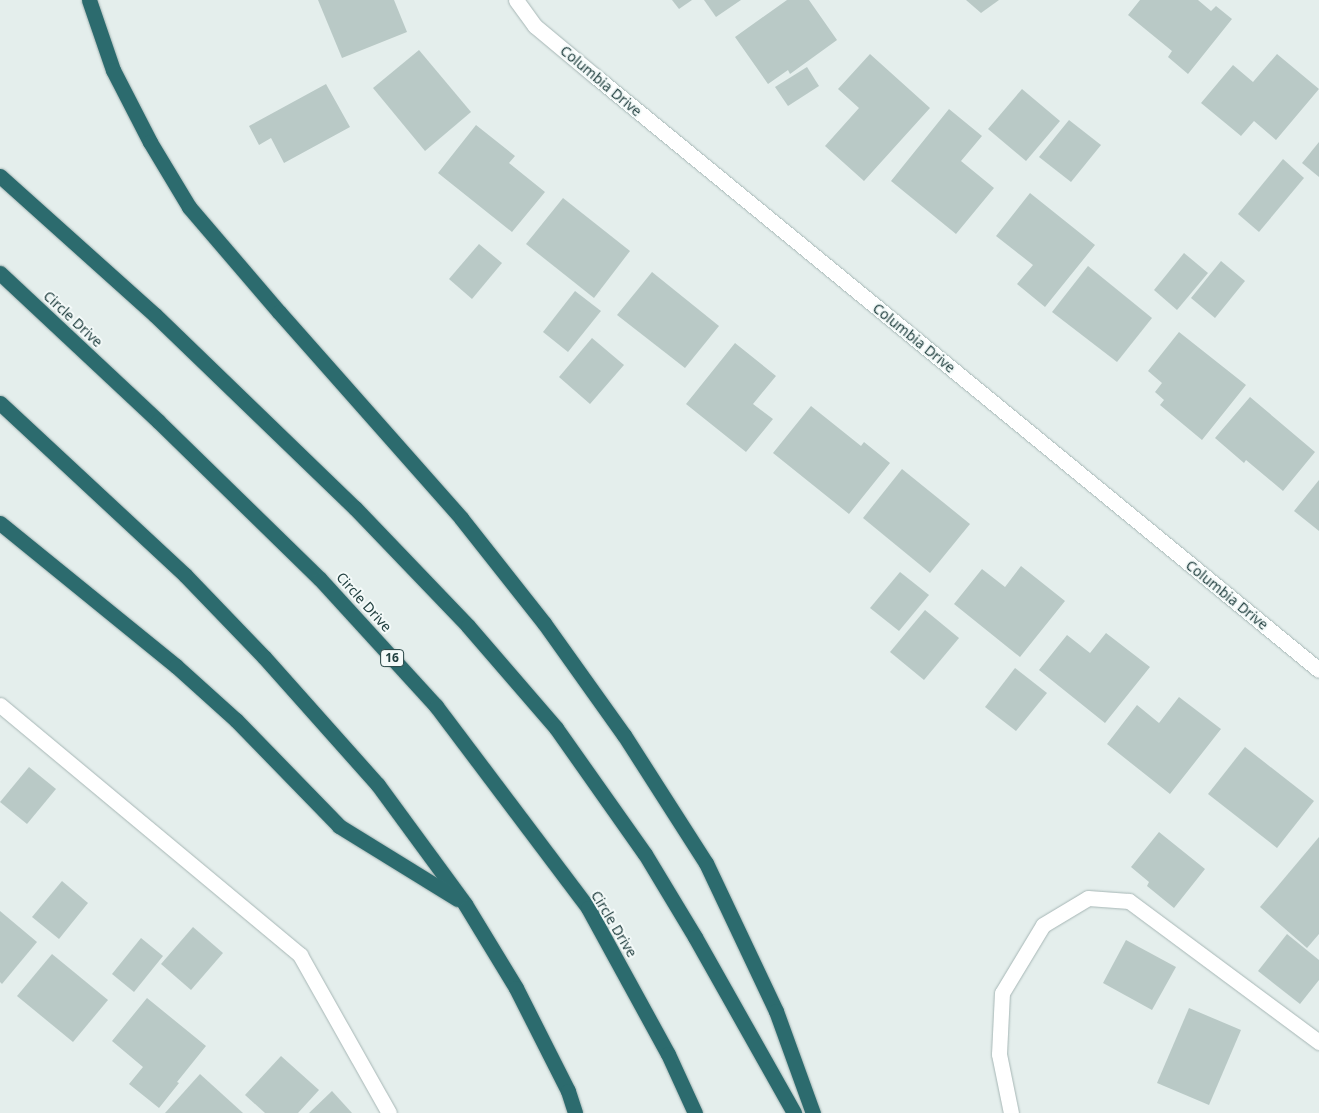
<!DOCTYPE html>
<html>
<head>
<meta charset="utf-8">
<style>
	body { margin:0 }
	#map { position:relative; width:1319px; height:1113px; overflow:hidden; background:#e4eeec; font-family:"Noto Sans",sans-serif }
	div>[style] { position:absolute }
	.building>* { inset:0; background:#b9c9c6 }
	.roads { filter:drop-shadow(0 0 1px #a6b6b5) drop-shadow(0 0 1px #a6b6b5) }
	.minor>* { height:15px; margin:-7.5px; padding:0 7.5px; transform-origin:7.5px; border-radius:7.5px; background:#fff }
	.highway>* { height:15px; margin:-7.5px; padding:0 7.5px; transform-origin:7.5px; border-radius:7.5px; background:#2c6b6e }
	span { translate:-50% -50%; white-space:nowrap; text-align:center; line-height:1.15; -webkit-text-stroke:4px #f4faf9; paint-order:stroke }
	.shield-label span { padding:1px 4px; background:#f4faf9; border:1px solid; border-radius:4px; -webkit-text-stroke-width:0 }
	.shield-label { font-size:12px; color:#224040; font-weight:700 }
	.street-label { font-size:14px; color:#224040 }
</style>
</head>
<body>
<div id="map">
	<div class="building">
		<div style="clip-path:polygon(318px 0,394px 0,407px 32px,342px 58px)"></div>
		<div style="clip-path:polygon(672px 0,692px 0,679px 9px)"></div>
		<div style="clip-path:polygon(704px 0,741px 0,716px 17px)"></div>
		<div style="clip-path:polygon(787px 0,809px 0,837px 40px,790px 74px,788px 70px,768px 84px,735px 37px)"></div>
		<div style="clip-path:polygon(966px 0,999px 0,981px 13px)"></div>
		<div style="clip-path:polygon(1140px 0,1198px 0,1211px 11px,1216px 6px,1232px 19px,1188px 74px,1168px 57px,1172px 51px,1128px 15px)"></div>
		<div style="clip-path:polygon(419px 50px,471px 112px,425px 151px,373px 88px)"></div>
		<div style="clip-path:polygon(870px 54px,930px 108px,864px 181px,825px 146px,859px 108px,838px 89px)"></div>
		<div style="clip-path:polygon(1277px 54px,1319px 89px,1276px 140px,1254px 121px,1241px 136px,1201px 103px,1233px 65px,1253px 82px)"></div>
		<div style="clip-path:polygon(807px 67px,819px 86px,788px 106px,775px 87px)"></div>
		<div style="clip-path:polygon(326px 84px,350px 127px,284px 163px,271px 138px,259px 145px,249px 126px)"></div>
		<div style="clip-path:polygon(1022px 89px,1060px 121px,1026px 161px,988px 129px)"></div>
		<div style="clip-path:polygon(949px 109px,982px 136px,961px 161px,994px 188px,956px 234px,891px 181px)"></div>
		<div style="clip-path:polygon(1069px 120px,1101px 145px,1071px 182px,1039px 157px)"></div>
		<div style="clip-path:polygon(476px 125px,515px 156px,509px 163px,545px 192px,512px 232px,438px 173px)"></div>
		<div style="clip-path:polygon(1319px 142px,1319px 177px,1302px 163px)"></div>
		<div style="clip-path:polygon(1283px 159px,1304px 178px,1259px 232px,1238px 214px)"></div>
		<div style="clip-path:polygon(1030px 193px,1095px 245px,1045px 307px,1017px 284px,1033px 265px,996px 236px)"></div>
		<div style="clip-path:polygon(563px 198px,630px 251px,594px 298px,526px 244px)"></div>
		<div style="clip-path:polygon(479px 244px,502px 263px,472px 299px,449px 279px)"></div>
		<div style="clip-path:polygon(1184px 253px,1208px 273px,1177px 310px,1154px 290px)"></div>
		<div style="clip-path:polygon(1221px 261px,1245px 281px,1215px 318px,1191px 298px)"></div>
		<div style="clip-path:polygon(1088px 266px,1152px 318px,1117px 362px,1052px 312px)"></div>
		<div style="clip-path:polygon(652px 272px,719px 326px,685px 368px,617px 315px)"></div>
		<div style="clip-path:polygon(575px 291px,601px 311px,568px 352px,543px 332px)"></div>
		<div style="clip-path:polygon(1179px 332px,1246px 385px,1202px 440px,1160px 405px,1164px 400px,1155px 392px,1162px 383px,1148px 371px)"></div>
		<div style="clip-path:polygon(592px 338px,624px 365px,590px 404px,559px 377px)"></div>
		<div style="clip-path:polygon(735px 343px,776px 376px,753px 404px,773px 419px,746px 452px,686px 404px)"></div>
		<div style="clip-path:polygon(1250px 397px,1315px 452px,1283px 491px,1246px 460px,1244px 463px,1215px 438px)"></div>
		<div style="clip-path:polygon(811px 406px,861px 446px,864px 442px,890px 463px,849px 514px,773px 453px)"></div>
		<div style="clip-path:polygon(902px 469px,970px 524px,930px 573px,863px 518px)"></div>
		<div style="clip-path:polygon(1319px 480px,1319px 531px,1294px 511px)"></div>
		<div style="clip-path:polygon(1021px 566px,1065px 601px,1020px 657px,954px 604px,982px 569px,1005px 587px)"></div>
		<div style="clip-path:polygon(900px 572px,929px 595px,899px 631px,870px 608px)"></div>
		<div style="clip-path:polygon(925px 610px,959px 638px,924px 680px,890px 652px)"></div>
		<div style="clip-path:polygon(1106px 633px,1150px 667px,1105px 723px,1039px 670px,1067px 635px,1090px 653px)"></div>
		<div style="clip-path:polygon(1015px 668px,1047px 693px,1016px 731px,985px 707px)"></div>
		<div style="clip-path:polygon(1179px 697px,1221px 729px,1170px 794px,1107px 744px,1137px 705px,1159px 723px)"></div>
		<div style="clip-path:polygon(1245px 747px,1314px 801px,1277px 848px,1208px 794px)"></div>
		<div style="clip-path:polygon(29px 767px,56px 789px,27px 824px,0 802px)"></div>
		<div style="clip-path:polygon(1159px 832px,1205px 869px,1174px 908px,1147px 886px,1149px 882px,1131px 867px)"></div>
		<div style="clip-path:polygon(1319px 837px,1319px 934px,1307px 948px,1260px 907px)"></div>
		<div style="clip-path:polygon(62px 881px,88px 903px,59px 939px,32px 917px)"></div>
		<div style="clip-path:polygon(0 911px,37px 942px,2px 984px,0 982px)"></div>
		<div style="clip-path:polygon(193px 927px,223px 953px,191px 990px,161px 964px)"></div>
		<div style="clip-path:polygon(1287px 934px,1319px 960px,1319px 980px,1300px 1004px,1258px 971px)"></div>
		<div style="clip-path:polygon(141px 938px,163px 956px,134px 992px,112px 974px)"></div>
		<div style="clip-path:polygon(1126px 940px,1176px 967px,1152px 1010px,1103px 983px)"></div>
		<div style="clip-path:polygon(52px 954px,108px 1000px,73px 1042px,17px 996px)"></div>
		<div style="clip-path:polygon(147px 998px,206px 1046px,177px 1082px,179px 1083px,159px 1108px,129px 1084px,143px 1067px,112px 1041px)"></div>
		<div style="clip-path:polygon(1189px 1008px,1241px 1030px,1209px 1105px,1157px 1083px)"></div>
		<div style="clip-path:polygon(281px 1056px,319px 1090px,298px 1113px,265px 1113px,245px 1095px)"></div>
		<div style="clip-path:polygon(200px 1074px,243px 1113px,165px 1113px)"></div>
		<div style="clip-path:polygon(332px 1091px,352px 1113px,309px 1113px)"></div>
	</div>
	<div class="roads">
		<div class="minor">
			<div style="left:516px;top:0;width:32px;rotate:54deg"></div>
			<div style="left:535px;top:26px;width:78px;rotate:39.8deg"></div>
			<div style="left:595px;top:76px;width:936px;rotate:39.37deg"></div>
			<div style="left:0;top:705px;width:391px;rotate:39.8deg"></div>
			<div style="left:300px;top:955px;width:181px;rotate:60.6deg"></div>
			<div style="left:1011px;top:1113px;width:60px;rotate:-101.5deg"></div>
			<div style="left:999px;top:1054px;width:61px;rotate:-87.2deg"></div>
			<div style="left:1002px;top:993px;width:79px;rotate:-58.9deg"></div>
			<div style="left:1043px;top:925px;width:52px;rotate:-31deg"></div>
			<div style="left:1088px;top:898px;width:41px;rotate:4.2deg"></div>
			<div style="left:1129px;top:901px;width:237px;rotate:36.6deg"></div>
		</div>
		<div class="highway">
			<div style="left:89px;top:0;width:74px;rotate:71.1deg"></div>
			<div style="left:113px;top:70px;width:81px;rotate:62.8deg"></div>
			<div style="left:150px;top:142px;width:76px;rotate:59deg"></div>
			<div style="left:189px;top:207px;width:138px;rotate:49.4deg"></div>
			<div style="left:279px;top:312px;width:275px;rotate:48.5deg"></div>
			<div style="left:461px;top:518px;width:134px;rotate:51.7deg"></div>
			<div style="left:544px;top:623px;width:138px;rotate:54.5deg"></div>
			<div style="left:624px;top:735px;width:152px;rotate:57.4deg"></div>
			<div style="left:706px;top:863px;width:164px;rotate:64.7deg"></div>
			<div style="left:776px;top:1011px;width:109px;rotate:70.1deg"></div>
			<div style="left:0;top:176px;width:208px;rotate:41.9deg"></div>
			<div style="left:155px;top:315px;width:278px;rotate:44deg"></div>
			<div style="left:355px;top:508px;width:163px;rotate:46.2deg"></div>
			<div style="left:468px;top:626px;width:135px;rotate:49.2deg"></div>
			<div style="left:556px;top:728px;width:154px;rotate:54.8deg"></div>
			<div style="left:645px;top:854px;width:97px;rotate:58.9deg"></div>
			<div style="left:695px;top:937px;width:202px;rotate:60.6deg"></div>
			<div style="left:0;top:273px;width:216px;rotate:43.1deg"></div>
			<div style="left:158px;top:421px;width:226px;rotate:44.3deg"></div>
			<div style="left:320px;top:579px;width:172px;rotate:47.6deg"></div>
			<div style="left:436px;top:706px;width:253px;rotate:53deg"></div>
			<div style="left:588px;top:908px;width:166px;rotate:61.3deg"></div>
			<div style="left:668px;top:1054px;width:65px;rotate:65.4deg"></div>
			<div style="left:0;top:403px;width:253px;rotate:42.9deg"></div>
			<div style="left:185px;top:575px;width:114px;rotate:46.1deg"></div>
			<div style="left:264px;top:657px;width:171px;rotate:48.3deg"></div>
			<div style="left:378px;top:785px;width:147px;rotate:53.8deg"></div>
			<div style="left:465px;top:904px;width:98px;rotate:58.7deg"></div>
			<div style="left:516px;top:988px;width:115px;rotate:63.2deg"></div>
			<div style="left:568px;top:1091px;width:23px;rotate:72deg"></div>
			<div style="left:0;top:523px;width:227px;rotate:39.1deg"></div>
			<div style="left:176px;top:666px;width:81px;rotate:42deg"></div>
			<div style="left:236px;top:720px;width:148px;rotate:45.8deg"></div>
			<div style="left:339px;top:826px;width:139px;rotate:31.7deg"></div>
		</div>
	</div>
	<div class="shield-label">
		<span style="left:392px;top:658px">16</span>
	</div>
	<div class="street-label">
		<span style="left:601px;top:81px;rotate:40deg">Columbia Drive</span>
		<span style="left:73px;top:319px;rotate:43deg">Circle Drive</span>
		<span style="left:914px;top:338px;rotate:39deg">Columbia Drive</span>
		<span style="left:1227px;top:595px;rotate:39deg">Columbia Drive</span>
		<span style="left:364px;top:602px;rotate:48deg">Circle Drive</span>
		<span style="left:614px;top:924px;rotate:59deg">Circle Drive</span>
	</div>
</div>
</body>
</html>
